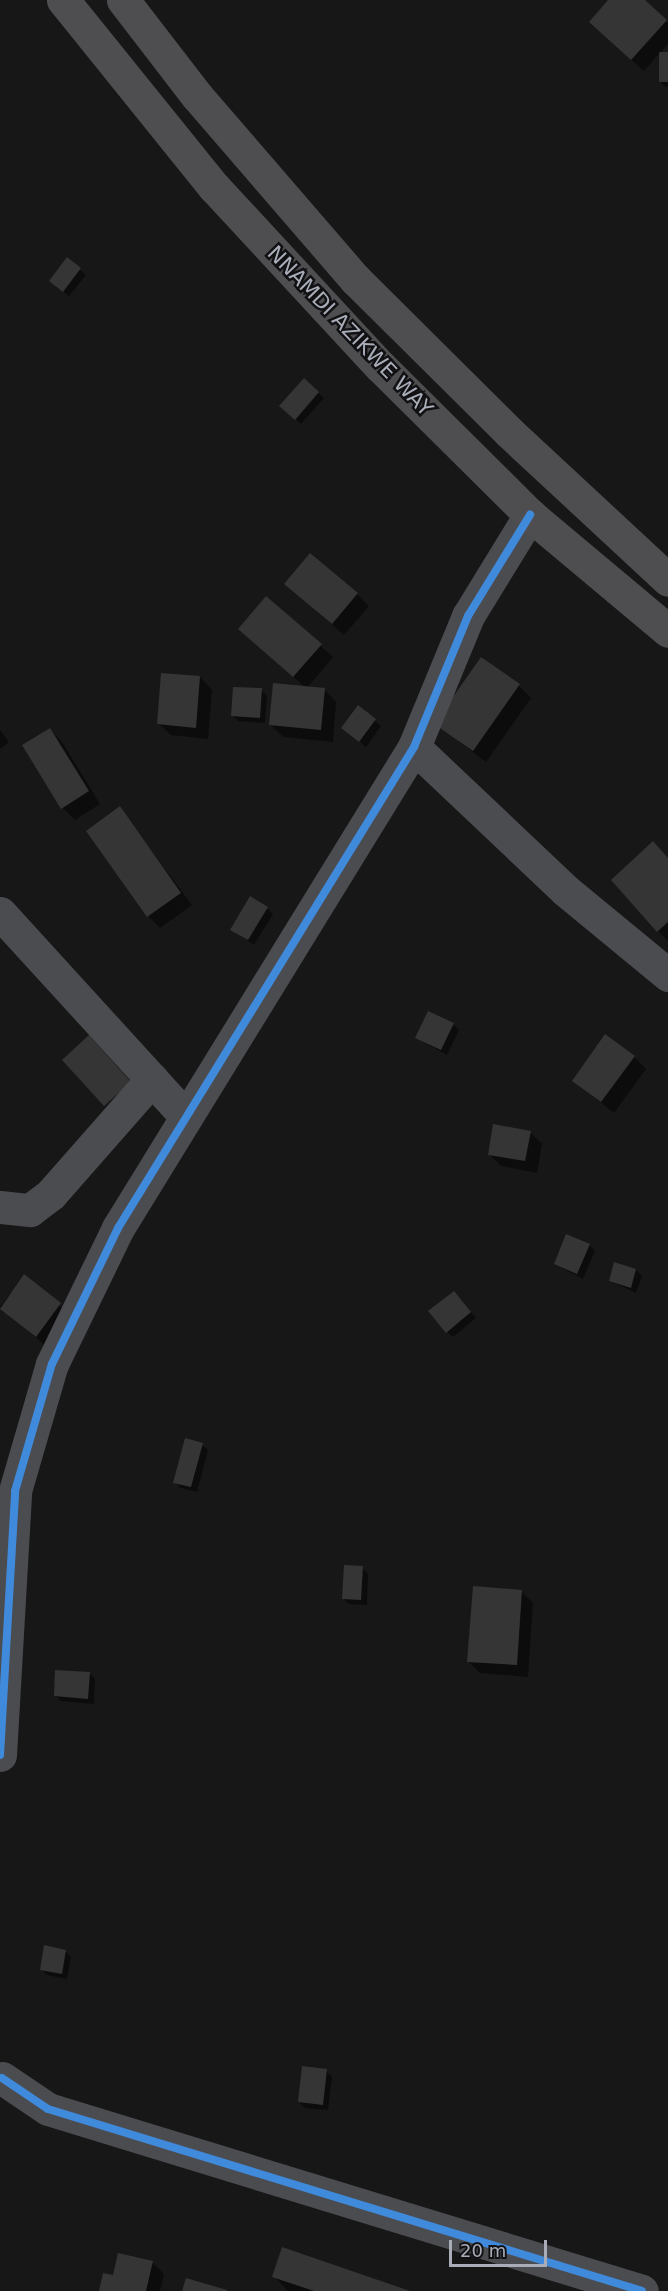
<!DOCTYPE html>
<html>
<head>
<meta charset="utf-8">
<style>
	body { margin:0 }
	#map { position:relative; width:668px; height:2291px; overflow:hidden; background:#171717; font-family:"DejaVu Sans",sans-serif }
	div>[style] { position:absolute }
	.shadow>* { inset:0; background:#0007 }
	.building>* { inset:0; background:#353536 }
	.minor>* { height:33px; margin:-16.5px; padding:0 16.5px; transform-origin:16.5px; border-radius:16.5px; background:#4b4c50 }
	.highway>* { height:33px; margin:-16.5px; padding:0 16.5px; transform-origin:16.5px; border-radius:16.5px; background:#4e4e51 }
	.cycleway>* { height:8px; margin:-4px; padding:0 4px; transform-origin:4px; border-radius:4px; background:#408adc }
	span { translate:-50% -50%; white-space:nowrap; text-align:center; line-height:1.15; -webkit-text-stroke:5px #111113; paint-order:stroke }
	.street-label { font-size:21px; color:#a8adb8 }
	.scale { position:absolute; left:449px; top:2240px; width:98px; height:27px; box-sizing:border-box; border:3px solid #a8adb8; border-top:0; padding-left:8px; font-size:18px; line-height:21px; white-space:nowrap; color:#a8adb8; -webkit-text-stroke:4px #111113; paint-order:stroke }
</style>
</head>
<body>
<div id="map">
	<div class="shadow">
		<div style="clip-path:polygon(610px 0,643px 0,668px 23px,668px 44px,644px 71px,603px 34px)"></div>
		<div style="clip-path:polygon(668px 53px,668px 87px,666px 87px,660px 82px)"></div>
		<div style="clip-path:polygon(67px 259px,86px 275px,69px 296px,56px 286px)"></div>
		<div style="clip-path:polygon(304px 380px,324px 398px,301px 424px,281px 406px)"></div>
		<div style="clip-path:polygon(286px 584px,357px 594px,369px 606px,344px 635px)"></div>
		<div style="clip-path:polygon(266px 598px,333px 657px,307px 688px,324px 689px,336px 702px,333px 742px,283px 737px,270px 724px,306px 688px,252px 641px)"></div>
		<div style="clip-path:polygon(200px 677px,212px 690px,208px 739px,171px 735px,158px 723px)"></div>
		<div style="clip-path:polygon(519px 686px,531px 698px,486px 762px,436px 723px)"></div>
		<div style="clip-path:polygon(261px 690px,267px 696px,265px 723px,238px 721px,232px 715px)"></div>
		<div style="clip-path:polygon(358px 707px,381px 726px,366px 747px,343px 728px)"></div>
		<div style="clip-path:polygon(0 730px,9px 742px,0 749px)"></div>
		<div style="clip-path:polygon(50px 730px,62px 742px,100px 804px,75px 820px,63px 808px)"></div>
		<div style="clip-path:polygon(119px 808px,192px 905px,160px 928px,148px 916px)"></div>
		<div style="clip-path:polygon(668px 859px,668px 941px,658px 931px)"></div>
		<div style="clip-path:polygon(267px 908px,273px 914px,254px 945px,232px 930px)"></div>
		<div style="clip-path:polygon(453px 1024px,459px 1030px,447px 1055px,417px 1038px)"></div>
		<div style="clip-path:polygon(634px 1057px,646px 1069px,614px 1113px,574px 1081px)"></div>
		<div style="clip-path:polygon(530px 1132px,542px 1144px,537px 1173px,501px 1166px,489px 1154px)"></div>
		<div style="clip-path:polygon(589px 1245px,595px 1251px,583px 1279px,555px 1264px)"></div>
		<div style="clip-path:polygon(636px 1270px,642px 1276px,636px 1293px,610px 1281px)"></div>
		<div style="clip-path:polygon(24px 1276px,72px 1316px,48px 1348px,0 1307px)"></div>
		<div style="clip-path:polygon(454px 1293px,476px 1318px,453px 1337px,447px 1332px)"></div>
		<div style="clip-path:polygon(202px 1445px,208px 1450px,197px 1492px,181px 1488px,175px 1482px)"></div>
		<div style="clip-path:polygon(362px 1568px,368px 1574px,367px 1605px,349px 1604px,343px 1598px)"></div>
		<div style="clip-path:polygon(521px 1591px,533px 1603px,528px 1677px,480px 1673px,468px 1661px)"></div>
		<div style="clip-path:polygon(89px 1673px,95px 1679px,94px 1704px,61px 1701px,55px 1695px)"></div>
		<div style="clip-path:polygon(65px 1951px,71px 1957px,67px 1979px,47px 1975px,41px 1969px)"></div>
		<div style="clip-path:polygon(326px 2071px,332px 2077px,328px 2110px,305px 2108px,299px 2102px)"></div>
		<div style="clip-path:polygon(152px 2262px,164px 2274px,160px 2291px,100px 2291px,114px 2276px)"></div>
		<div style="clip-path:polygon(274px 2276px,406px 2291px,288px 2291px)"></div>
	</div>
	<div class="building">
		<div style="clip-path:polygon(608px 0,645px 0,667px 20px,631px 60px,589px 22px)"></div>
		<div style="clip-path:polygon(659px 52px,668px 52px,668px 82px,659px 82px)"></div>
		<div style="clip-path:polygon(67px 257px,81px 268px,63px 292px,49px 281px)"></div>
		<div style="clip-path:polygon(304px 378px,319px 392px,295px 420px,279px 406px)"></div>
		<div style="clip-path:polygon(310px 553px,358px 593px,332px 624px,284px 584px)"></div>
		<div style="clip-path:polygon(266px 596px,322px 644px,293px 677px,238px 629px)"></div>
		<div style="clip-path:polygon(481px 657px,520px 684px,473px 751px,434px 724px)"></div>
		<div style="clip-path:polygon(161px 673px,200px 676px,196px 728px,157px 724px)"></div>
		<div style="clip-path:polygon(273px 683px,325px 688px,321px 730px,269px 725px)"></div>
		<div style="clip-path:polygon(233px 687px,262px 688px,260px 718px,231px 716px)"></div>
		<div style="clip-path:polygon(358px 705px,376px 719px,359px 742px,341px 728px)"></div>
		<div style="clip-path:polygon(50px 728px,89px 791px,61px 809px,22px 745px)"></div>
		<div style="clip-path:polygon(120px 806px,181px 893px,147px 917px,86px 831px)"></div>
		<div style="clip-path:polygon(653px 841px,668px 858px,668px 922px,657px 932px,611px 880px)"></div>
		<div style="clip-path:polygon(250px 896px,268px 907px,248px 940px,230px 930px)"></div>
		<div style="clip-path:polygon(428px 1011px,454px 1023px,441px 1050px,415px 1038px)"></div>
		<div style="clip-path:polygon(605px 1034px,635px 1056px,601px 1102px,572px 1081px)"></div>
		<div style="clip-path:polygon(89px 1035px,131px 1082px,104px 1106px,62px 1060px)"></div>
		<div style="clip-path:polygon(493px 1124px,531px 1131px,525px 1161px,488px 1155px)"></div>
		<div style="clip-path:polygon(566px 1234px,590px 1244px,577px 1274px,554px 1264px)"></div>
		<div style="clip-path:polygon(614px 1262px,636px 1269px,631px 1288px,609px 1281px)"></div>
		<div style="clip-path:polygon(24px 1274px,61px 1303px,36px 1337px,0 1309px)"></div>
		<div style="clip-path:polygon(454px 1291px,471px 1312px,446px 1333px,428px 1311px)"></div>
		<div style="clip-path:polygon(185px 1438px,203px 1443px,191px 1487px,173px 1483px)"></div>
		<div style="clip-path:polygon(344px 1565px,363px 1566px,361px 1600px,342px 1599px)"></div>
		<div style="clip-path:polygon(473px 1586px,522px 1590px,517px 1665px,467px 1662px)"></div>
		<div style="clip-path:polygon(55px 1670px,90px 1672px,88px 1699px,54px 1696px)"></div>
		<div style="clip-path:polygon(44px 1945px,66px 1950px,62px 1974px,40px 1970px)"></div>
		<div style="clip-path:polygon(302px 2066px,327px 2069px,323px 2105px,298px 2102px)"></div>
		<div style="clip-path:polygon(282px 2247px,410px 2291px,314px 2291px,272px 2277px)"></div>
		<div style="clip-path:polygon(118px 2253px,153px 2261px,146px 2291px,99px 2291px,103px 2273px,113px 2275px)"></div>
		<div style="clip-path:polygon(186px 2278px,227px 2290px,227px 2291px,182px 2291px)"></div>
	</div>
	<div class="minor">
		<div style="left:414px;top:747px;width:208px;rotate:43.4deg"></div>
		<div style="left:565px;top:890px;width:134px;rotate:39.5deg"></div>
		<div style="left:0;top:913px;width:276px;rotate:47.6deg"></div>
		<div style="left:0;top:1207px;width:30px;rotate:6deg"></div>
		<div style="left:30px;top:1210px;width:26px;rotate:-37deg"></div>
		<div style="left:51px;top:1194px;width:153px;rotate:-48.7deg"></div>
		<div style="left:0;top:1755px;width:264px;rotate:-86.7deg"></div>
		<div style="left:15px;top:1491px;width:132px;rotate:-73.8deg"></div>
		<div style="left:52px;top:1364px;width:151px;rotate:-64.1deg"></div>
		<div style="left:118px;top:1228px;width:565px;rotate:-58.39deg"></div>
		<div style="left:414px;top:747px;width:142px;rotate:-67.6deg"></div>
		<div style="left:468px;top:616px;width:119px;rotate:-58.5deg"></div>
		<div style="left:2px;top:2078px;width:55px;rotate:34deg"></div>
		<div style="left:48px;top:2109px;width:621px;rotate:17.03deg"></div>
	</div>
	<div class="highway">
		<div style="left:63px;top:0;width:240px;rotate:51.1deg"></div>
		<div style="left:214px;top:187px;width:244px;rotate:47.2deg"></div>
		<div style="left:380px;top:366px;width:211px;rotate:44.8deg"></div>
		<div style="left:530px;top:515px;width:180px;rotate:40deg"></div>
		<div style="left:123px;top:0;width:121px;rotate:52.4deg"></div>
		<div style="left:197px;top:96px;width:242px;rotate:49.2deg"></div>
		<div style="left:355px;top:279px;width:217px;rotate:44.8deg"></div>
		<div style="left:509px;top:432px;width:217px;rotate:42.9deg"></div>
	</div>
	<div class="cycleway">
		<div style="left:0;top:1755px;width:264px;rotate:-86.7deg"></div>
		<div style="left:15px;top:1491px;width:132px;rotate:-73.8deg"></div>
		<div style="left:52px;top:1364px;width:151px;rotate:-64.1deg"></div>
		<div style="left:118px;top:1228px;width:565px;rotate:-58.39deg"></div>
		<div style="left:414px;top:747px;width:142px;rotate:-67.6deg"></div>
		<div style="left:468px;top:616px;width:119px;rotate:-58.5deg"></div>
		<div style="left:2px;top:2078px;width:55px;rotate:34deg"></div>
		<div style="left:48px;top:2109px;width:621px;rotate:17.03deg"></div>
	</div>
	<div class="street-label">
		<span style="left:350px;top:331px;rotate:46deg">NNAMDI AZIKWE WAY</span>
	</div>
	<div class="scale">20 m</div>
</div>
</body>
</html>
